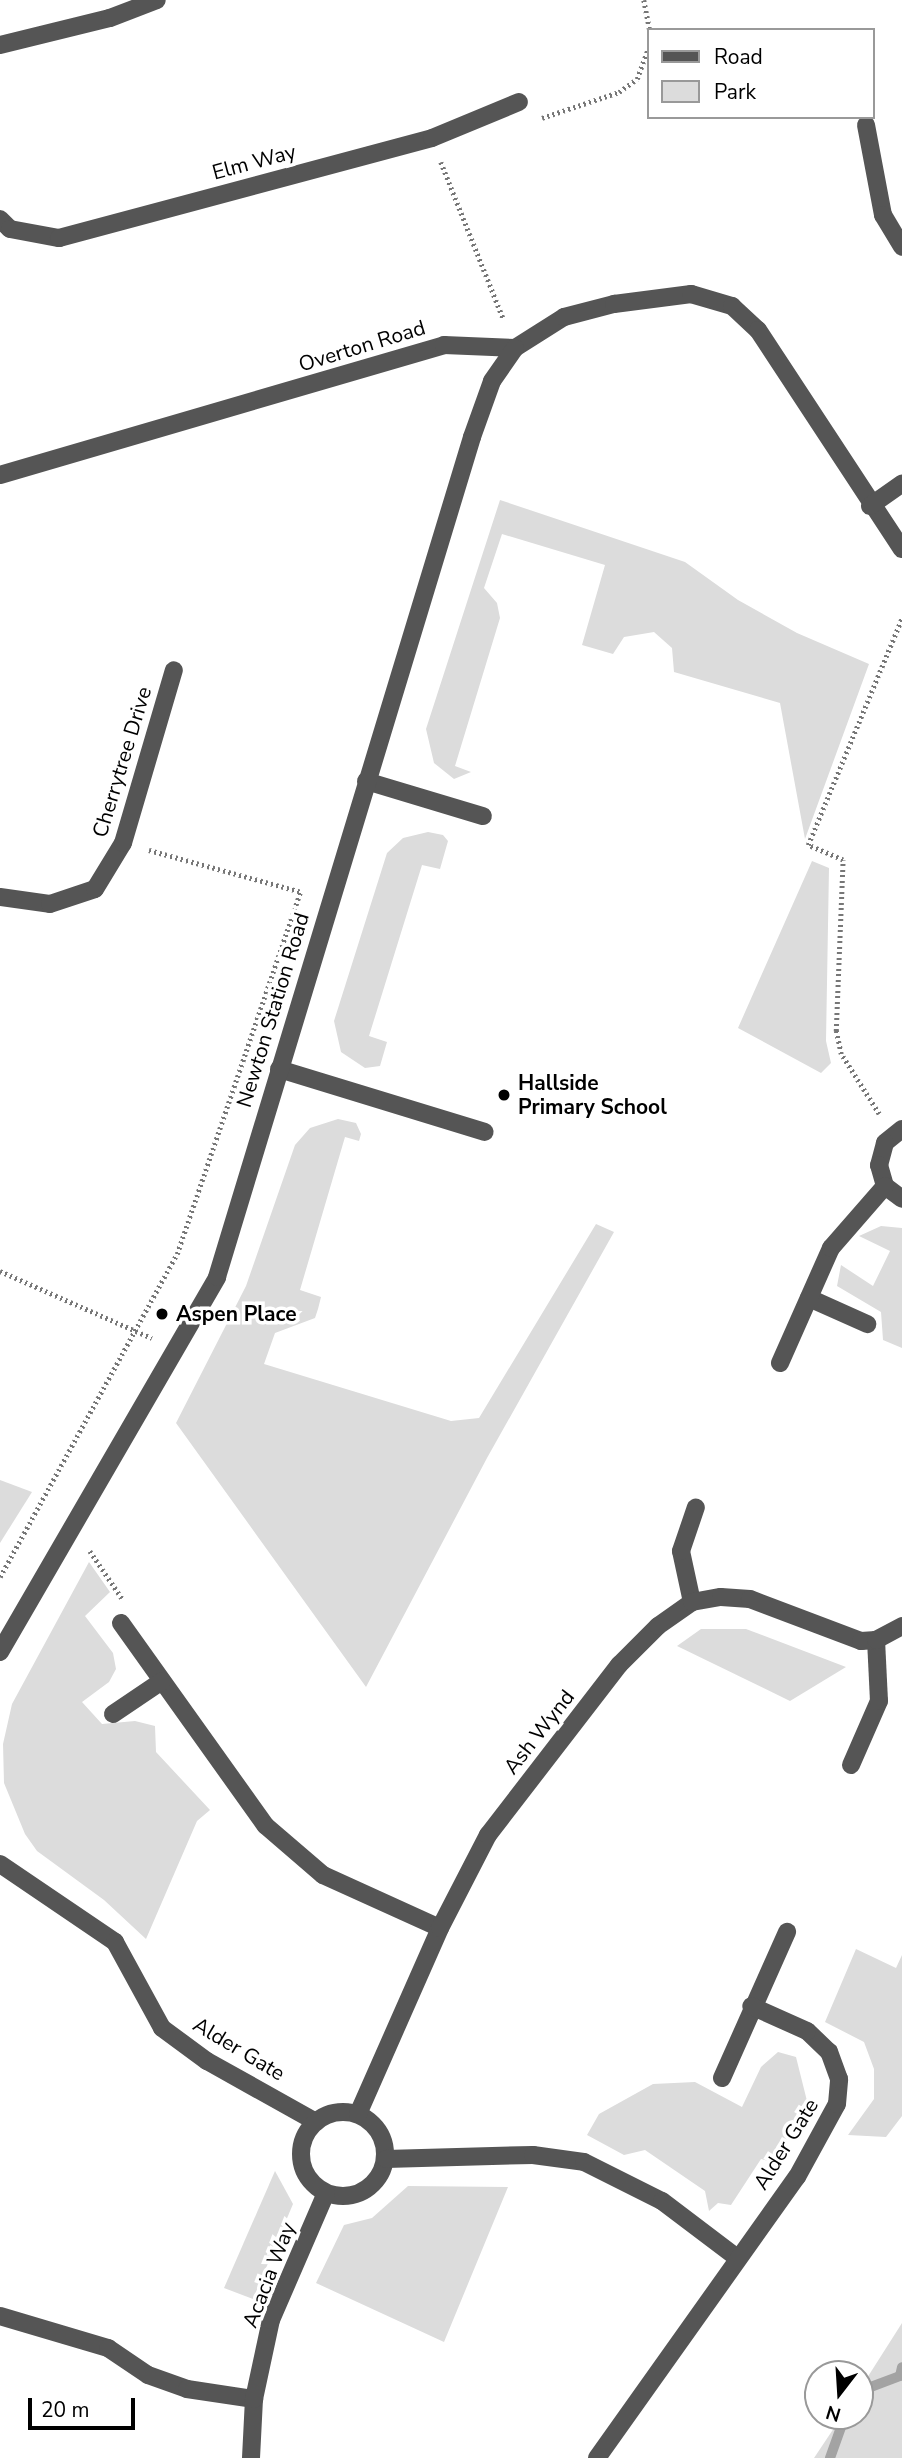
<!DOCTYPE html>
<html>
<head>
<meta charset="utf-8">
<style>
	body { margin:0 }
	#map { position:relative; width:902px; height:2458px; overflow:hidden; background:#fff; font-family:"Nunito Sans",sans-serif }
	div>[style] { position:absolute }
	.green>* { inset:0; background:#dcdcdc }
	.stream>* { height:10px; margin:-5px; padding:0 5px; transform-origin:5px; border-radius:5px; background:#a3a3a3 }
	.path>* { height:4.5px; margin-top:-2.25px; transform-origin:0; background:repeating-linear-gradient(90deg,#777 0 2px,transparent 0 5.5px) }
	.minor>* { height:18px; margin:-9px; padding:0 9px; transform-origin:9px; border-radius:9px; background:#555 }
	.minor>.ring { margin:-9px; padding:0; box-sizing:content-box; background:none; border:18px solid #555; border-radius:50% }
	.dots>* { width:19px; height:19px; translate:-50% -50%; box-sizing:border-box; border:4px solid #fff; border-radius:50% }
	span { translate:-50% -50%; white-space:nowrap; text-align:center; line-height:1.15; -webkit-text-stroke:7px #fff; paint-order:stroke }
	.street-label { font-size:21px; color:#000 }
	.poi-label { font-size:21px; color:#000; font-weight:700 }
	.left { translate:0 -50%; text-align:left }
	.legend { position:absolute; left:647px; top:28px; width:228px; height:91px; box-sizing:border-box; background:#fff; border:2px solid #999; margin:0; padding:9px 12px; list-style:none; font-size:21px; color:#000 }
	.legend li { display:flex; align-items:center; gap:14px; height:35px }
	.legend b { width:35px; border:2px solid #999 }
	.north { position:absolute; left:804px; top:2360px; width:70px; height:70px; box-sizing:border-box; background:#fff; border:2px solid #999; border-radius:50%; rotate:197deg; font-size:19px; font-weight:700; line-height:28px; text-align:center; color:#000 }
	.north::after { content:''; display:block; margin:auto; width:24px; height:32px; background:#000; clip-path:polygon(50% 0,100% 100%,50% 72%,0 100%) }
	.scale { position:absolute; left:28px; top:2398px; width:107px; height:32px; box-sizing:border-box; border:4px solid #000; border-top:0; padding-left:9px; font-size:21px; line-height:24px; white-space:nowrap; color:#000; -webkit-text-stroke:5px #fff; paint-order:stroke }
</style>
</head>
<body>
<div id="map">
	<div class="green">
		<div style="clip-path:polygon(500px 500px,685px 562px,738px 600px,797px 633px,869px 664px,805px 839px,780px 703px,674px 672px,672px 648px,654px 632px,624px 637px,613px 654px,582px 645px,605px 565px,502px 534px,484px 588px,497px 603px,500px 618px,455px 766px,471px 772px,454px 779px,434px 763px,426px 729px)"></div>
		<div style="clip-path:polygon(428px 832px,443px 835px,448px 841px,440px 869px,422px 865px,369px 1036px,387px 1042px,380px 1066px,365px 1068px,341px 1052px,334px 1021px,387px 853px,403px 838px)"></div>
		<div style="clip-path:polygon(812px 861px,829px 868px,826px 1041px,831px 1063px,821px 1073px,738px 1028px)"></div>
		<div style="clip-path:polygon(338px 1119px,356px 1123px,361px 1134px,359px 1141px,345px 1137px,300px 1290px,321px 1297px,318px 1309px,315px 1318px,275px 1333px,264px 1364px,451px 1421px,479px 1418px,596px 1224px,614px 1232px,487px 1458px,366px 1687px,176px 1423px,246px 1286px,295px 1145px,310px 1128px)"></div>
		<div style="clip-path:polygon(881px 1226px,902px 1228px,902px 1348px,883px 1340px,881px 1312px,837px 1286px,841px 1265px,873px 1286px,890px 1251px,859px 1236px)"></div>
		<div style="clip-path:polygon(0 1480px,32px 1492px,0 1543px)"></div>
		<div style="clip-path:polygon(89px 1562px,110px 1592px,85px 1616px,113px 1653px,116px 1669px,109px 1682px,82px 1702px,102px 1724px,135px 1721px,155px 1726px,156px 1752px,210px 1810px,197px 1821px,146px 1939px,104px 1900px,37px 1851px,25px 1834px,4px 1783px,3px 1744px,12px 1704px)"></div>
		<div style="clip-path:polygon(701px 1629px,746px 1629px,846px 1667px,790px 1701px,677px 1646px)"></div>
		<div style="clip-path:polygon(856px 1949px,896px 1968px,902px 1955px,902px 2116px,886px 2137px,848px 2135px,874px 2099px,874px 2069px,864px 2042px,825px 2022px)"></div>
		<div style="clip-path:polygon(778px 2052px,796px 2057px,808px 2105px,796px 2131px,768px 2161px,761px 2159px,731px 2205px,718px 2203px,709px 2211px,705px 2191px,645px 2150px,624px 2155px,587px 2135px,599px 2114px,653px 2084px,695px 2082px,742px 2107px,761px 2067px)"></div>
		<div style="clip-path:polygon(275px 2171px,293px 2204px,253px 2299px,224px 2288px)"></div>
		<div style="clip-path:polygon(408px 2186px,508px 2187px,444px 2342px,316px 2283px,344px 2225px,372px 2218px)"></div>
		<div style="clip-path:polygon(902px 2323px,902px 2458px,814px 2458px,842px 2416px,860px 2416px,860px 2389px)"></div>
	</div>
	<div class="stream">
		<div style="left:860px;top:2391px;width:43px;rotate:-20.6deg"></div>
		<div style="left:900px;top:2376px;width:9px;rotate:-77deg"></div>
		<div style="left:830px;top:2458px;width:45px;rotate:-70.3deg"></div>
	</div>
	<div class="path">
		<div style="left:644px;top:0;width:31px;rotate:79deg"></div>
		<div style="left:542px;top:118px;width:81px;rotate:-18.7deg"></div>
		<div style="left:619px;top:92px;width:22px;rotate:-36deg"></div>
		<div style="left:637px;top:79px;width:32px;rotate:-70deg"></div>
		<div style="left:441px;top:162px;width:170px;rotate:68.3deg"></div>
		<div style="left:149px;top:850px;width:159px;rotate:15.4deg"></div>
		<div style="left:879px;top:1114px;width:71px;rotate:-122.3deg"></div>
		<div style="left:841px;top:1054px;width:24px;rotate:-102deg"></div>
		<div style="left:836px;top:1031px;width:171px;rotate:-87.7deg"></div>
		<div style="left:843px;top:860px;width:38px;rotate:-157deg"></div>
		<div style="left:808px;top:845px;width:246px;rotate:-67.5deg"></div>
		<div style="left:0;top:1271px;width:166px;rotate:23.8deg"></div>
		<div style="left:90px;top:1551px;width:57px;rotate:55.8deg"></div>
		<div style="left:0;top:1577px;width:368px;rotate:-61.3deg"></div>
		<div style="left:177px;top:1254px;width:382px;rotate:-71.2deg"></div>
	</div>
	<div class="minor">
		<div style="left:0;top:45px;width:113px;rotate:-13.8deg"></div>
		<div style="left:110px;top:18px;width:50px;rotate:-21deg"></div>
		<div style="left:866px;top:125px;width:92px;rotate:79.3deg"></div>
		<div style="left:883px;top:215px;width:37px;rotate:59deg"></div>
		<div style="left:0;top:219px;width:14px;rotate:45deg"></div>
		<div style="left:10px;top:229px;width:50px;rotate:10.4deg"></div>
		<div style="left:59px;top:238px;width:386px;rotate:-15deg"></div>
		<div style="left:432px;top:138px;width:94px;rotate:-22.5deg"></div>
		<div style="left:0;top:475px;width:463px;rotate:-16.3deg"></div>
		<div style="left:444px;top:345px;width:71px;rotate:2.4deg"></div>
		<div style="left:515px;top:348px;width:58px;rotate:-32.3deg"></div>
		<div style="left:564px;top:317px;width:52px;rotate:-14.6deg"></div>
		<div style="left:614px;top:304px;width:78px;rotate:-7.4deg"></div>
		<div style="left:691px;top:294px;width:43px;rotate:16.3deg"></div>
		<div style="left:732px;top:306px;width:35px;rotate:43deg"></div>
		<div style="left:758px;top:330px;width:262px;rotate:56.7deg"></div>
		<div style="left:870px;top:506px;width:39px;rotate:-35deg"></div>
		<div style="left:366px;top:781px;width:122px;rotate:16.7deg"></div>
		<div style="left:0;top:897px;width:50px;rotate:8deg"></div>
		<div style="left:50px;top:904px;width:47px;rotate:-18.4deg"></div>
		<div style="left:95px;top:889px;width:54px;rotate:-58.7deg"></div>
		<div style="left:123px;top:843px;width:180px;rotate:-73.6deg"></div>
		<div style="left:279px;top:1069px;width:215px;rotate:17deg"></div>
		<div style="left:902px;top:1129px;width:22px;rotate:141deg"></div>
		<div style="left:885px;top:1143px;width:23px;rotate:105deg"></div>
		<div style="left:879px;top:1165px;width:22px;rotate:74deg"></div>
		<div style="left:885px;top:1186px;width:21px;rotate:37deg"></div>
		<div style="left:809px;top:1298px;width:64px;rotate:24.1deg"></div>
		<div style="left:780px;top:1363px;width:126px;rotate:-66.1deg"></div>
		<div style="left:831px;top:1248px;width:82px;rotate:-48.9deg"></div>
		<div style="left:692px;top:1602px;width:52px;rotate:-102.2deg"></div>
		<div style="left:681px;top:1551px;width:46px;rotate:-71.2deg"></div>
		<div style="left:121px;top:1623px;width:249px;rotate:54.5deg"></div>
		<div style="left:266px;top:1826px;width:75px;rotate:40.7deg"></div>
		<div style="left:323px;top:1875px;width:128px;rotate:24.4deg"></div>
		<div style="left:0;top:1652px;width:433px;rotate:-59.9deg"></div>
		<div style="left:217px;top:1277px;width:878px;rotate:-73.11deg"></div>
		<div style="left:472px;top:437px;width:59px;rotate:-70.3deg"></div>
		<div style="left:492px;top:381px;width:40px;rotate:-55.1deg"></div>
		<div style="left:113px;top:1714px;width:59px;rotate:-34deg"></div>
		<div style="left:851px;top:1765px;width:70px;rotate:-66.4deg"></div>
		<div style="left:879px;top:1701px;width:61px;rotate:-92.8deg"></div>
		<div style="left:0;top:1864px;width:139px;rotate:34.1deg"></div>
		<div style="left:115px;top:1942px;width:98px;rotate:61.3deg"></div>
		<div style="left:162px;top:2028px;width:56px;rotate:36.3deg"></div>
		<div style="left:207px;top:2061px;width:125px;rotate:29.2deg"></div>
		<div style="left:722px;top:2078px;width:160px;rotate:-66deg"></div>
		<div class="ring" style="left:301px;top:2112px;width:66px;height:66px"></div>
		<div style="left:358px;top:2114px;width:203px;rotate:-66.2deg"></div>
		<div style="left:440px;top:1928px;width:105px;rotate:-62.7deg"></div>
		<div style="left:488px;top:1835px;width:215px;rotate:-52.4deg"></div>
		<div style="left:619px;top:1665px;width:55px;rotate:-45deg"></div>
		<div style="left:658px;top:1626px;width:42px;rotate:-35.2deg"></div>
		<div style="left:692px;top:1602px;width:29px;rotate:-10deg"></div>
		<div style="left:721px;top:1597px;width:29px;rotate:4deg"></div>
		<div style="left:750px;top:1599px;width:119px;rotate:20.7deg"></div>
		<div style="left:861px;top:1641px;width:15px;rotate:-4deg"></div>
		<div style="left:876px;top:1640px;width:30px;rotate:-28deg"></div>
		<div style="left:386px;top:2159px;width:147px;rotate:-1.6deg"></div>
		<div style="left:533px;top:2155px;width:51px;rotate:7.8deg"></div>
		<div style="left:584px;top:2162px;width:87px;rotate:26.6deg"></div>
		<div style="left:662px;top:2201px;width:93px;rotate:37.1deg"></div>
		<div style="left:0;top:2316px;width:113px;rotate:16.5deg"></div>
		<div style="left:108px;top:2348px;width:48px;rotate:34deg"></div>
		<div style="left:148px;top:2375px;width:41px;rotate:19.7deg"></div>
		<div style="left:187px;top:2389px;width:68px;rotate:8.5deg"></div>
		<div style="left:251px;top:2458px;width:59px;rotate:-87.1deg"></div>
		<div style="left:254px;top:2399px;width:81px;rotate:-77.9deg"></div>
		<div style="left:271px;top:2320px;width:138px;rotate:-66.6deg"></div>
		<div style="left:597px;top:2458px;width:345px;rotate:-54.6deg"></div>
		<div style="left:797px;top:2177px;width:83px;rotate:-61.3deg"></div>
		<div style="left:837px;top:2104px;width:25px;rotate:-85deg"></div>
		<div style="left:839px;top:2079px;width:29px;rotate:-110deg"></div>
		<div style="left:829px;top:2052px;width:30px;rotate:-136deg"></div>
		<div style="left:807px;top:2031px;width:61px;rotate:-155.9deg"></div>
	</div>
	<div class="dots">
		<div style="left:504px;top:1095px;background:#000"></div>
		<div style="left:162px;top:1314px;background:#000"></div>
	</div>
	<div class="street-label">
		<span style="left:254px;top:162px;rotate:-15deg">Elm Way</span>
		<span style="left:362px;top:346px;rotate:-17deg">Overton Road</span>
		<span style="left:122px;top:762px;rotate:-73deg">Cherrytree Drive</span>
		<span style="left:273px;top:1010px;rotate:-73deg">Newton Station Road</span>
		<span style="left:539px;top:1732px;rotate:-52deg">Ash Wynd</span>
		<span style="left:239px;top:2049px;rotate:31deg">Alder Gate</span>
		<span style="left:786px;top:2144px;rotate:-58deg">Alder Gate</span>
		<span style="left:269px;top:2275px;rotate:-69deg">Acacia Way</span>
	</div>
	<div class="poi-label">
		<span class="left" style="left:518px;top:1095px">Hallside<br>Primary School</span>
		<span class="left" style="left:176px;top:1314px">Aspen Place</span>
	</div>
	<ul class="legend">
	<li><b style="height:9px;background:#555"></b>Road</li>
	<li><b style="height:19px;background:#dcdcdc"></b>Park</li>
	</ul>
	<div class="north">N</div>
	<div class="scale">20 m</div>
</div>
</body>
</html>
